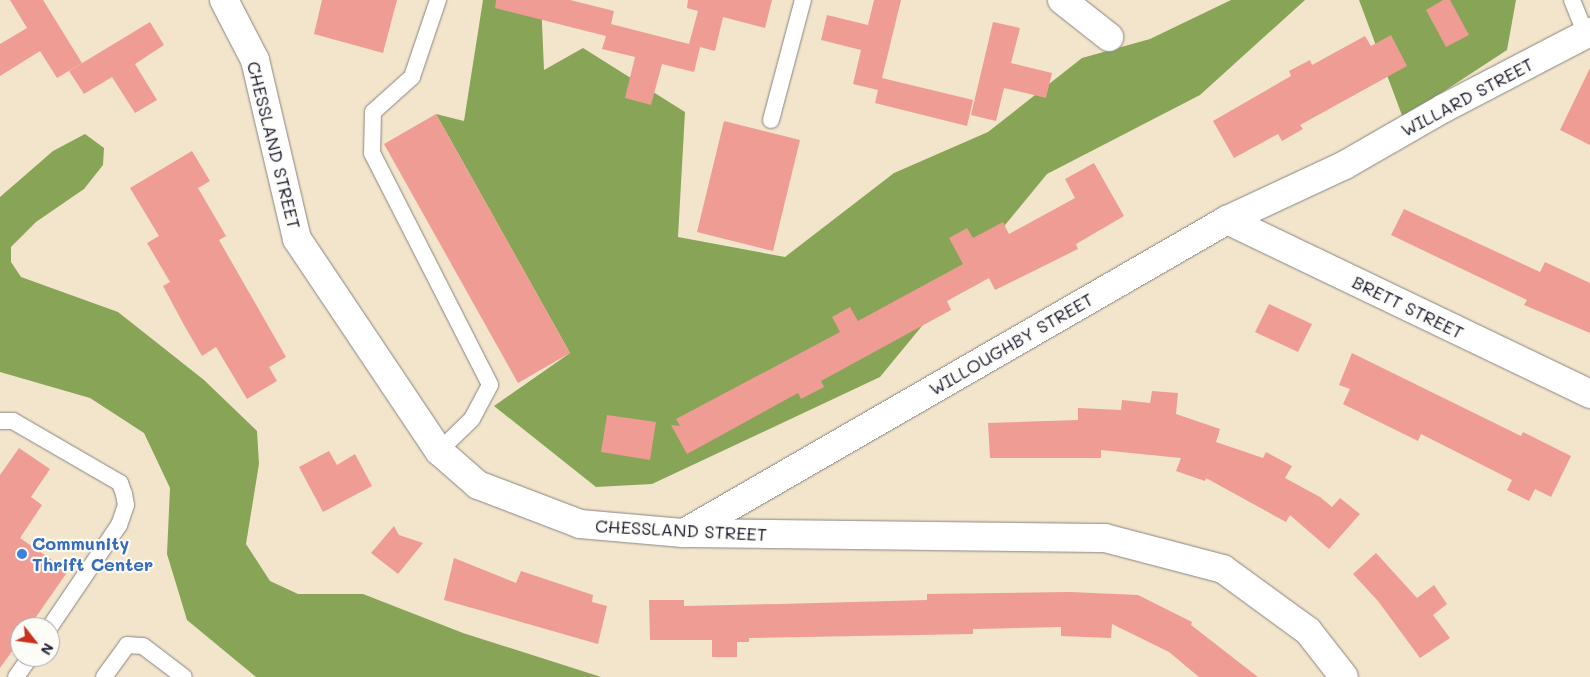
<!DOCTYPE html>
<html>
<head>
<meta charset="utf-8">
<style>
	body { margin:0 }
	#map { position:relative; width:1590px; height:677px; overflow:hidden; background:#f2e5cb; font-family:Mali,sans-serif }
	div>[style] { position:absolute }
	.forest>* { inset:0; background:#88a456 }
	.building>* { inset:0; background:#ef9c95 }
	.roads { filter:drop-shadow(0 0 1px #8a8483) drop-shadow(0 0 1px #8a8483) }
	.service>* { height:16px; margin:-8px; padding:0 8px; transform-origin:8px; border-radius:8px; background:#fff }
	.minor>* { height:28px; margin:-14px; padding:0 14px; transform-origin:14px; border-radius:14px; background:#fff }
	.dots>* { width:14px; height:14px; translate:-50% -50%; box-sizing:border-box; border:2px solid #fdfcf7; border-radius:50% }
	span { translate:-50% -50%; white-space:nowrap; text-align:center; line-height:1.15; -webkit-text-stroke:4.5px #fdfcf7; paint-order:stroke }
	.street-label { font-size:18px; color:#22223b }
	.shop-label { font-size:18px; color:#366cbe; font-weight:700 }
	.left { translate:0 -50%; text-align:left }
	.north { position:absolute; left:10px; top:617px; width:50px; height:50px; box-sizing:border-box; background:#fdfcf7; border:1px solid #a5a5ac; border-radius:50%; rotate:120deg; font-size:14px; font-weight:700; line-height:20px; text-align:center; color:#22223b }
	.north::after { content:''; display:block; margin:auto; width:18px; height:22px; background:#c8321e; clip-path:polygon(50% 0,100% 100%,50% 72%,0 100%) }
</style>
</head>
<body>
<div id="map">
	<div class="forest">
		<div style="clip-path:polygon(483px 0,541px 0,544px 70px,583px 48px,685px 112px,678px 237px,785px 257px,894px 173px,988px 132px,1082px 58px,1150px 39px,1231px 0,1305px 0,1200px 95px,1047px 174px,880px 377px,652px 484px,596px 487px,494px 406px,570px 353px,436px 114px,464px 121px)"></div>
		<div style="clip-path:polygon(1359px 0,1516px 0,1507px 50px,1403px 118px)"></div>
		<div style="clip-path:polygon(85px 134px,104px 148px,103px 165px,84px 189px,36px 222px,11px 247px,11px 262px,21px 277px,118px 312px,204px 380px,257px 431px,259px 464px,246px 544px,270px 581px,298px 594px,363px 594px,463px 633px,601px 677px,256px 677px,187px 620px,167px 554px,170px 488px,144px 433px,90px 398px,0 372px,0 197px,53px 151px)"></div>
	</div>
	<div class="building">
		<div style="clip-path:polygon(10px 0,43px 0,82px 63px,57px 78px,40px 51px,0 76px,0 44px,27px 28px)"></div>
		<div style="clip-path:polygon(322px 0,397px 0,383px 53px,314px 34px)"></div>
		<div style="clip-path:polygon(496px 0,570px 0,614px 11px,611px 24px,689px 44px,698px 11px,687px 8px,688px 0,772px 0,765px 28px,723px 17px,715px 51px,700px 47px,694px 72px,662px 64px,651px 105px,625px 98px,635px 57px,602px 49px,606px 36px,495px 8px)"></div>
		<div style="clip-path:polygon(874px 0,901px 0,882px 78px,973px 100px,967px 126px,875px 103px,878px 90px,853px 84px,861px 50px,821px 40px,827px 15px,868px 25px)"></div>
		<div style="clip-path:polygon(1443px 0,1450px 0,1469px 35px,1446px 47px,1426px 10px)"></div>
		<div style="clip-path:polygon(150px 22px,164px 45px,135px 64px,157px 100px,135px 113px,112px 77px,84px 94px,69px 71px)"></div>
		<div style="clip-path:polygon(993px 22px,1020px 28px,1011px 63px,1052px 73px,1046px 98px,1004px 88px,996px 121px,971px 115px)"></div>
		<div style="clip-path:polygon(1391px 35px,1407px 66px,1300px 125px,1303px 129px,1282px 141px,1278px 134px,1234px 158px,1213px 121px,1291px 76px,1289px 71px,1310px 60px,1312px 65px,1365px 36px,1371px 46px)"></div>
		<div style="clip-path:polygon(1590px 68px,1590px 145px,1560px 130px)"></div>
		<div style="clip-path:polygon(436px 114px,570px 353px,518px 383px,384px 144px)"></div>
		<div style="clip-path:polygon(724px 121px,800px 140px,773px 251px,697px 232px)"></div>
		<div style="clip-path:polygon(192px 151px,210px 181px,198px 188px,226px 236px,219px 240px,286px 357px,269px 367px,277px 381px,247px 399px,216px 347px,202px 356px,184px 325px,163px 286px,170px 282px,147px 243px,159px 236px,130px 188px)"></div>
		<div style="clip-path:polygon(1094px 163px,1124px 216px,1076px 244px,1078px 249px,995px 290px,989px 278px,947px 301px,951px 310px,821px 381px,824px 387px,801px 399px,798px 393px,687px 454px,671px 425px,680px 426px,676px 419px,840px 332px,832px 317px,850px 307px,858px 321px,963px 264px,949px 238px,967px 228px,973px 238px,1003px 222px,1009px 234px,1075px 198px,1065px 179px)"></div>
		<div style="clip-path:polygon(1404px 209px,1540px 272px,1545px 262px,1590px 283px,1590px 333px,1524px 305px,1527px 300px,1391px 235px)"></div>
		<div style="clip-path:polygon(1269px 304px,1312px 324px,1298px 352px,1255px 332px)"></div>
		<div style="clip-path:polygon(1352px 353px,1521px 436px,1523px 432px,1571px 456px,1551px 497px,1535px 489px,1529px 501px,1507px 490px,1512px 480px,1421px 434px,1418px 441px,1343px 404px,1350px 389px,1339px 385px)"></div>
		<div style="clip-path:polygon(1152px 391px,1178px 393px,1176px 414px,1220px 429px,1216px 442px,1263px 458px,1266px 452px,1292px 466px,1285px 478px,1320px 497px,1332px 507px,1340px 498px,1360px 514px,1329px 549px,1290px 515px,1286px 522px,1206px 478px,1205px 481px,1176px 471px,1181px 458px,1101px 450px,1101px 458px,990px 458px,988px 423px,1078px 420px,1078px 408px,1121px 410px,1122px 400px,1150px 403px)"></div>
		<div style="clip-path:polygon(607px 415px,656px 422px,650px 460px,601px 452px)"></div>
		<div style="clip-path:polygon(19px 448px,50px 469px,31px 497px,42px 505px,20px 538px,68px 571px,29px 627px,20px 627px,20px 640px,0 668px,0 475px)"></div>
		<div style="clip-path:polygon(329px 451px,337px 465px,355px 454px,372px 486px,323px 512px,299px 467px)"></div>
		<div style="clip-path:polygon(394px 526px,399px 535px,423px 543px,398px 574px,371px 553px)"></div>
		<div style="clip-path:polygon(1376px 553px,1417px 598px,1434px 585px,1447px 604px,1433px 615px,1450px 638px,1420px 658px,1378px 601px,1353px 574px)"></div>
		<div style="clip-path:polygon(454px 558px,516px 583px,521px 571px,593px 595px,592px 602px,607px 606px,598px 644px,444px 600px)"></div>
		<div style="clip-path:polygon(1070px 592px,1138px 595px,1192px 622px,1191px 625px,1258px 677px,1199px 677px,1169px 652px,1112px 624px,1111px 638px,1061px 636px,1061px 627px,973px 629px,973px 634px,749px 638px,749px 642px,737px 642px,737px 657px,712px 657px,712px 640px,650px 640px,649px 600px,684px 600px,684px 606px,779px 604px,927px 600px,927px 594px)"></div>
	</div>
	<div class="roads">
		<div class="service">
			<div style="left:438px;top:0;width:81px;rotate:108.7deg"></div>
			<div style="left:412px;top:77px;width:52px;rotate:138.1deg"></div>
			<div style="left:373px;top:112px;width:41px;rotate:91.4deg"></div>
			<div style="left:372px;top:153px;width:260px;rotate:63deg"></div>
			<div style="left:490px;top:385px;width:38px;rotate:118deg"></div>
			<div style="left:472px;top:419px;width:46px;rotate:135.9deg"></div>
			<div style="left:1572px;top:0;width:37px;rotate:68deg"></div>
			<div style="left:771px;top:120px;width:124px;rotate:-75.1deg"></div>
			<div style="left:0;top:421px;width:13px"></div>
			<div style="left:13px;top:421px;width:124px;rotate:30.1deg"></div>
			<div style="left:120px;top:483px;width:12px;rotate:70deg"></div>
			<div style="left:124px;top:494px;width:11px;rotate:80deg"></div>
			<div style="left:126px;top:505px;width:21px;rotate:109deg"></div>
			<div style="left:119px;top:525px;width:123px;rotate:124.1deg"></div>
			<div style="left:16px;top:677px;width:24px;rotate:-55deg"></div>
			<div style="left:104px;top:677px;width:39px;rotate:-54deg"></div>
			<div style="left:127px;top:645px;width:16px;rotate:4deg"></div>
			<div style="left:143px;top:646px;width:51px;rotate:37.1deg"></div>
		</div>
		<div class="minor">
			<div style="left:224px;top:0;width:68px;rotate:62.7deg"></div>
			<div style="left:255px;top:60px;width:184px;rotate:76.8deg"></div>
			<div style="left:297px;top:239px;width:255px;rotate:56.2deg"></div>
			<div style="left:439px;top:451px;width:52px;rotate:41.1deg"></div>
			<div style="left:478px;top:485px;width:109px;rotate:20.9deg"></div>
			<div style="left:580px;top:524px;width:103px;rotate:5deg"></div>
			<div style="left:683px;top:533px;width:422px;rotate:0.7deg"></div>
			<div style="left:1105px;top:538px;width:122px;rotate:14.7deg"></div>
			<div style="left:1223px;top:569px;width:105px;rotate:36.1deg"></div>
			<div style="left:1308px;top:631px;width:58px;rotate:52deg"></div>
			<div style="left:1062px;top:0;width:60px;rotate:38.2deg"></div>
			<div style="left:1227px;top:220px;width:403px;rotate:25.6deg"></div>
			<div style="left:684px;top:533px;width:627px;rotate:-29.96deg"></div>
			<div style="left:1227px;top:220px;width:130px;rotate:-25deg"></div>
			<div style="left:1345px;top:165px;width:114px;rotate:-29.9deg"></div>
			<div style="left:1444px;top:108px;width:165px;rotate:-27.5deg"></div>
		</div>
	</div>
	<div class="dots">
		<div style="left:22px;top:554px;background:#3f7fe0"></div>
	</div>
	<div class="street-label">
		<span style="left:1467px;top:97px;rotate:-28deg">WILLARD STREET</span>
		<span style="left:274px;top:145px;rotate:76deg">CHESSLAND STREET</span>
		<span style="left:1408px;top:307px;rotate:26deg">BRETT STREET</span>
		<span style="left:1011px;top:344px;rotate:-30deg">WILLOUGHBY STREET</span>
		<span style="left:681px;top:530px;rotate:3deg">CHESSLAND STREET</span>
	</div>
	<div class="shop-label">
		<span class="left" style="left:32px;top:554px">Community<br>Thrift Center</span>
	</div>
	<div class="north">N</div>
</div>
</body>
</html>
